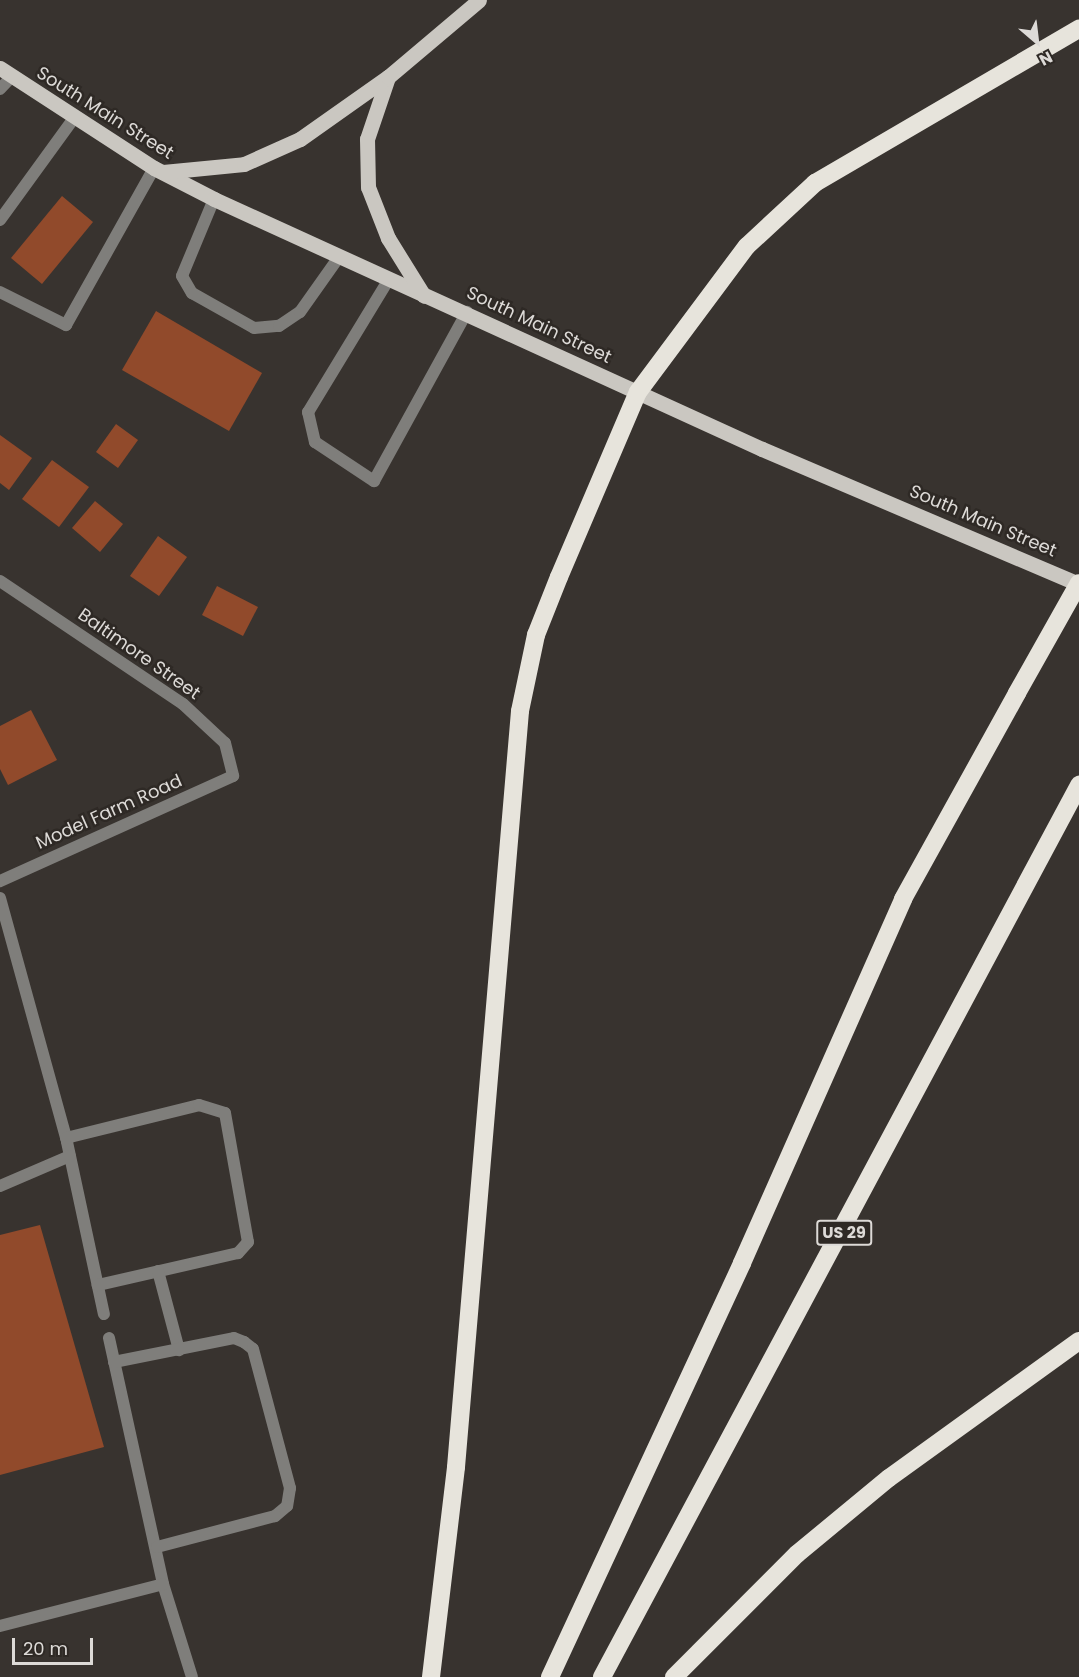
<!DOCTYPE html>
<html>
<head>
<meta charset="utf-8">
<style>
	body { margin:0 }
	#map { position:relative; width:1079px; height:1677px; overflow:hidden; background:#38332f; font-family:Poppins,sans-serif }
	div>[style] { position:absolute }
	.building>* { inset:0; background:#914a2b }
	.lane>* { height:12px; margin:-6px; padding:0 6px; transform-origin:6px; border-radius:6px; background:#7f7e7b }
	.street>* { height:12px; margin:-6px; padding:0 6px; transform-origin:6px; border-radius:6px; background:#7f7e7b }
	.primary>* { height:15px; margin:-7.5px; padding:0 7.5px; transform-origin:7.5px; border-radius:7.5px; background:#cac7c1 }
	.highway>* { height:18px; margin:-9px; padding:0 9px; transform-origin:9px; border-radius:9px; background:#e7e4dc }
	.highway-bridge>* { height:18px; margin:-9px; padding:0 9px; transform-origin:9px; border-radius:9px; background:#e7e4dc }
	span { translate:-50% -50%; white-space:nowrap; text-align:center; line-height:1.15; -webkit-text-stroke:5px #2e2925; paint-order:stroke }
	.shield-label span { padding:2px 4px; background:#2e2925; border:2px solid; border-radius:4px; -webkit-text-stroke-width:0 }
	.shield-label { font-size:16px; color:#dddad7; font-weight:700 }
	.street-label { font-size:18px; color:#dddad7 }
	.north { position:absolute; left:1007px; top:12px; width:60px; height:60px; -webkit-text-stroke:4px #2e2925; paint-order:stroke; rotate:152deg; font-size:16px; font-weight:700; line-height:24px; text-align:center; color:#dddad7 }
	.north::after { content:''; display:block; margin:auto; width:21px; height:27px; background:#dddad7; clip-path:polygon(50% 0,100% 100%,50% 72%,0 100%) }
	.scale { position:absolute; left:12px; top:1638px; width:81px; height:27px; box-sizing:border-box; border:3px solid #dddad7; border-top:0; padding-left:8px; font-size:18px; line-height:21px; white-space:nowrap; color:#dddad7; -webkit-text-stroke:4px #2e2925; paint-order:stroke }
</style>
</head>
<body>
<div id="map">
	<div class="building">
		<div style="clip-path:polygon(62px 196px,93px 222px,42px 284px,11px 258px)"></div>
		<div style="clip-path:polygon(156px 311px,262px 373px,229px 431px,122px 370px)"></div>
		<div style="clip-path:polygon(116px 424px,138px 440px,118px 468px,96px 452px)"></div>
		<div style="clip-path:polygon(0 435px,32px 458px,9px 490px,0 483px)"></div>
		<div style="clip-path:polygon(52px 460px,89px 487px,59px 527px,22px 499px)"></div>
		<div style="clip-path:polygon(95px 501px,123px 524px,100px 552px,72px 528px)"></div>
		<div style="clip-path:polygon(158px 536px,187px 557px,159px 596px,130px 576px)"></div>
		<div style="clip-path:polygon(217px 586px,258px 607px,243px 636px,202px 615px)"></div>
		<div style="clip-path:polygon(31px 710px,57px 760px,8px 785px,0 769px,0 726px)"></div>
		<div style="clip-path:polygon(40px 1225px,104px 1447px,0 1475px,0 1235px)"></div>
	</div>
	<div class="lane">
		<div style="left:0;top:89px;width:18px;rotate:-47deg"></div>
		<div style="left:214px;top:199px;width:83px;rotate:112.6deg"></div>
		<div style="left:182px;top:276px;width:20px;rotate:60deg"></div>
		<div style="left:192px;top:293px;width:71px;rotate:29.4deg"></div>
		<div style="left:254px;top:328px;width:25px;rotate:-5deg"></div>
		<div style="left:279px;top:326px;width:25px;rotate:-34deg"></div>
		<div style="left:300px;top:312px;width:67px;rotate:-54.7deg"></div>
		<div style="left:0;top:220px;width:126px;rotate:-54deg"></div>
		<div style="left:389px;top:279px;width:156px;rotate:121.3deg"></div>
		<div style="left:308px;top:412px;width:31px;rotate:77deg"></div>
		<div style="left:315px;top:442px;width:71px;rotate:33.5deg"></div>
		<div style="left:374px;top:481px;width:193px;rotate:-61.2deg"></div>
		<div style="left:0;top:292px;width:74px;rotate:26.6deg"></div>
		<div style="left:66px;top:325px;width:180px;rotate:-60.7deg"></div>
		<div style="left:0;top:898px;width:253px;rotate:74.6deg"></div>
		<div style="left:67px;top:1142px;width:176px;rotate:77.9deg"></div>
		<div style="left:66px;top:1138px;width:137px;rotate:-13.9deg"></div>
		<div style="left:199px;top:1105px;width:27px;rotate:17deg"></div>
		<div style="left:225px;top:1113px;width:131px;rotate:79.9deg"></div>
		<div style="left:248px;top:1242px;width:15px;rotate:132deg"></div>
		<div style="left:238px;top:1253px;width:144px;rotate:167.1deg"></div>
		<div style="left:0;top:1186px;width:76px;rotate:-23.2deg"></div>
		<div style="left:158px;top:1271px;width:82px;rotate:75.1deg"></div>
		<div style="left:109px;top:1338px;width:252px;rotate:77.6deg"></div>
		<div style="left:163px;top:1584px;width:97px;rotate:72.7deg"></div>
		<div style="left:114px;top:1362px;width:122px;rotate:-11.3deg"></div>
		<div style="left:234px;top:1338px;width:11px;rotate:22deg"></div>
		<div style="left:244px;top:1342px;width:11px;rotate:38deg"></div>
		<div style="left:253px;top:1349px;width:144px;rotate:75.1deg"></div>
		<div style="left:290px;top:1488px;width:18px;rotate:99deg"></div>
		<div style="left:287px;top:1506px;width:16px;rotate:140deg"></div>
		<div style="left:275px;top:1516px;width:122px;rotate:165.3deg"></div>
		<div style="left:0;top:1626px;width:168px;rotate:-14.4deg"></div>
	</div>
	<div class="street">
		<div style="left:0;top:581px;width:220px;rotate:33.9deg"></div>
		<div style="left:183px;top:704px;width:57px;rotate:42.9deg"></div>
		<div style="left:225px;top:743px;width:34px;rotate:76deg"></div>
		<div style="left:233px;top:776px;width:256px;rotate:155.7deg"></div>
	</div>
	<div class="primary">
		<div style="left:0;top:68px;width:184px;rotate:33deg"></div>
		<div style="left:154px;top:168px;width:68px;rotate:27.3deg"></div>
		<div style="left:214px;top:199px;width:602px;rotate:24.52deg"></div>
		<div style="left:762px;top:449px;width:345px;rotate:23.1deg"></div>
		<div style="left:388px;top:77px;width:65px;rotate:108.7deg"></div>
		<div style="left:367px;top:139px;width:48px;rotate:88.8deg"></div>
		<div style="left:368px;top:187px;width:55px;rotate:68.6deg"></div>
		<div style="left:388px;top:238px;width:68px;rotate:58.2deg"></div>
		<div style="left:163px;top:172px;width:81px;rotate:-5.6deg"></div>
		<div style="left:244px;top:164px;width:61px;rotate:-24.1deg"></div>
		<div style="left:300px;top:139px;width:108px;rotate:-35.2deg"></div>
		<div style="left:388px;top:77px;width:119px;rotate:-40.2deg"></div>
	</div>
	<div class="highway">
		<div style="left:431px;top:1677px;width:211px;rotate:-83.2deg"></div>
		<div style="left:456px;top:1467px;width:759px;rotate:-85.16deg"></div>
		<div style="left:520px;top:711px;width:78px;rotate:-78.1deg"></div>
		<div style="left:536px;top:635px;width:62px;rotate:-68.4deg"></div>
		<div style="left:559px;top:577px;width:201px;rotate:-66.9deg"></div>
		<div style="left:638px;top:392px;width:182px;rotate:-53.3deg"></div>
		<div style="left:747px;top:246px;width:93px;rotate:-42.8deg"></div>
		<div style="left:815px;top:183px;width:306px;rotate:-30.3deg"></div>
		<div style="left:550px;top:1677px;width:456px;rotate:-65.1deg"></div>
		<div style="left:742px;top:1263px;width:398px;rotate:-66.1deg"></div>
		<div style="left:903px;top:899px;width:235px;rotate:-61deg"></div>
		<div style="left:602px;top:1677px;width:1012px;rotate:-61.86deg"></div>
		<div style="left:674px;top:1677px;width:174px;rotate:-45deg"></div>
		<div style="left:797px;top:1554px;width:119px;rotate:-39.6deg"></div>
		<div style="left:889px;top:1478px;width:234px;rotate:-35.8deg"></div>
	</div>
	<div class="highway-bridge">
		<div style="left:1017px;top:693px;width:126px;rotate:-60.6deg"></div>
	</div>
	<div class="shield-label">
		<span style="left:844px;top:1233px">US 29</span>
	</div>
	<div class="street-label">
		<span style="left:105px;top:113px;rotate:32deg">South Main Street</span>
		<span style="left:539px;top:325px;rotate:25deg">South Main Street</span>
		<span style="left:983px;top:521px;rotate:23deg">South Main Street</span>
		<span style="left:139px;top:654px;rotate:35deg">Baltimore Street</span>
		<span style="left:109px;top:812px;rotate:-24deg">Model Farm Road</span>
	</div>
	<div class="north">N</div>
	<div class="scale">20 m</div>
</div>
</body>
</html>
